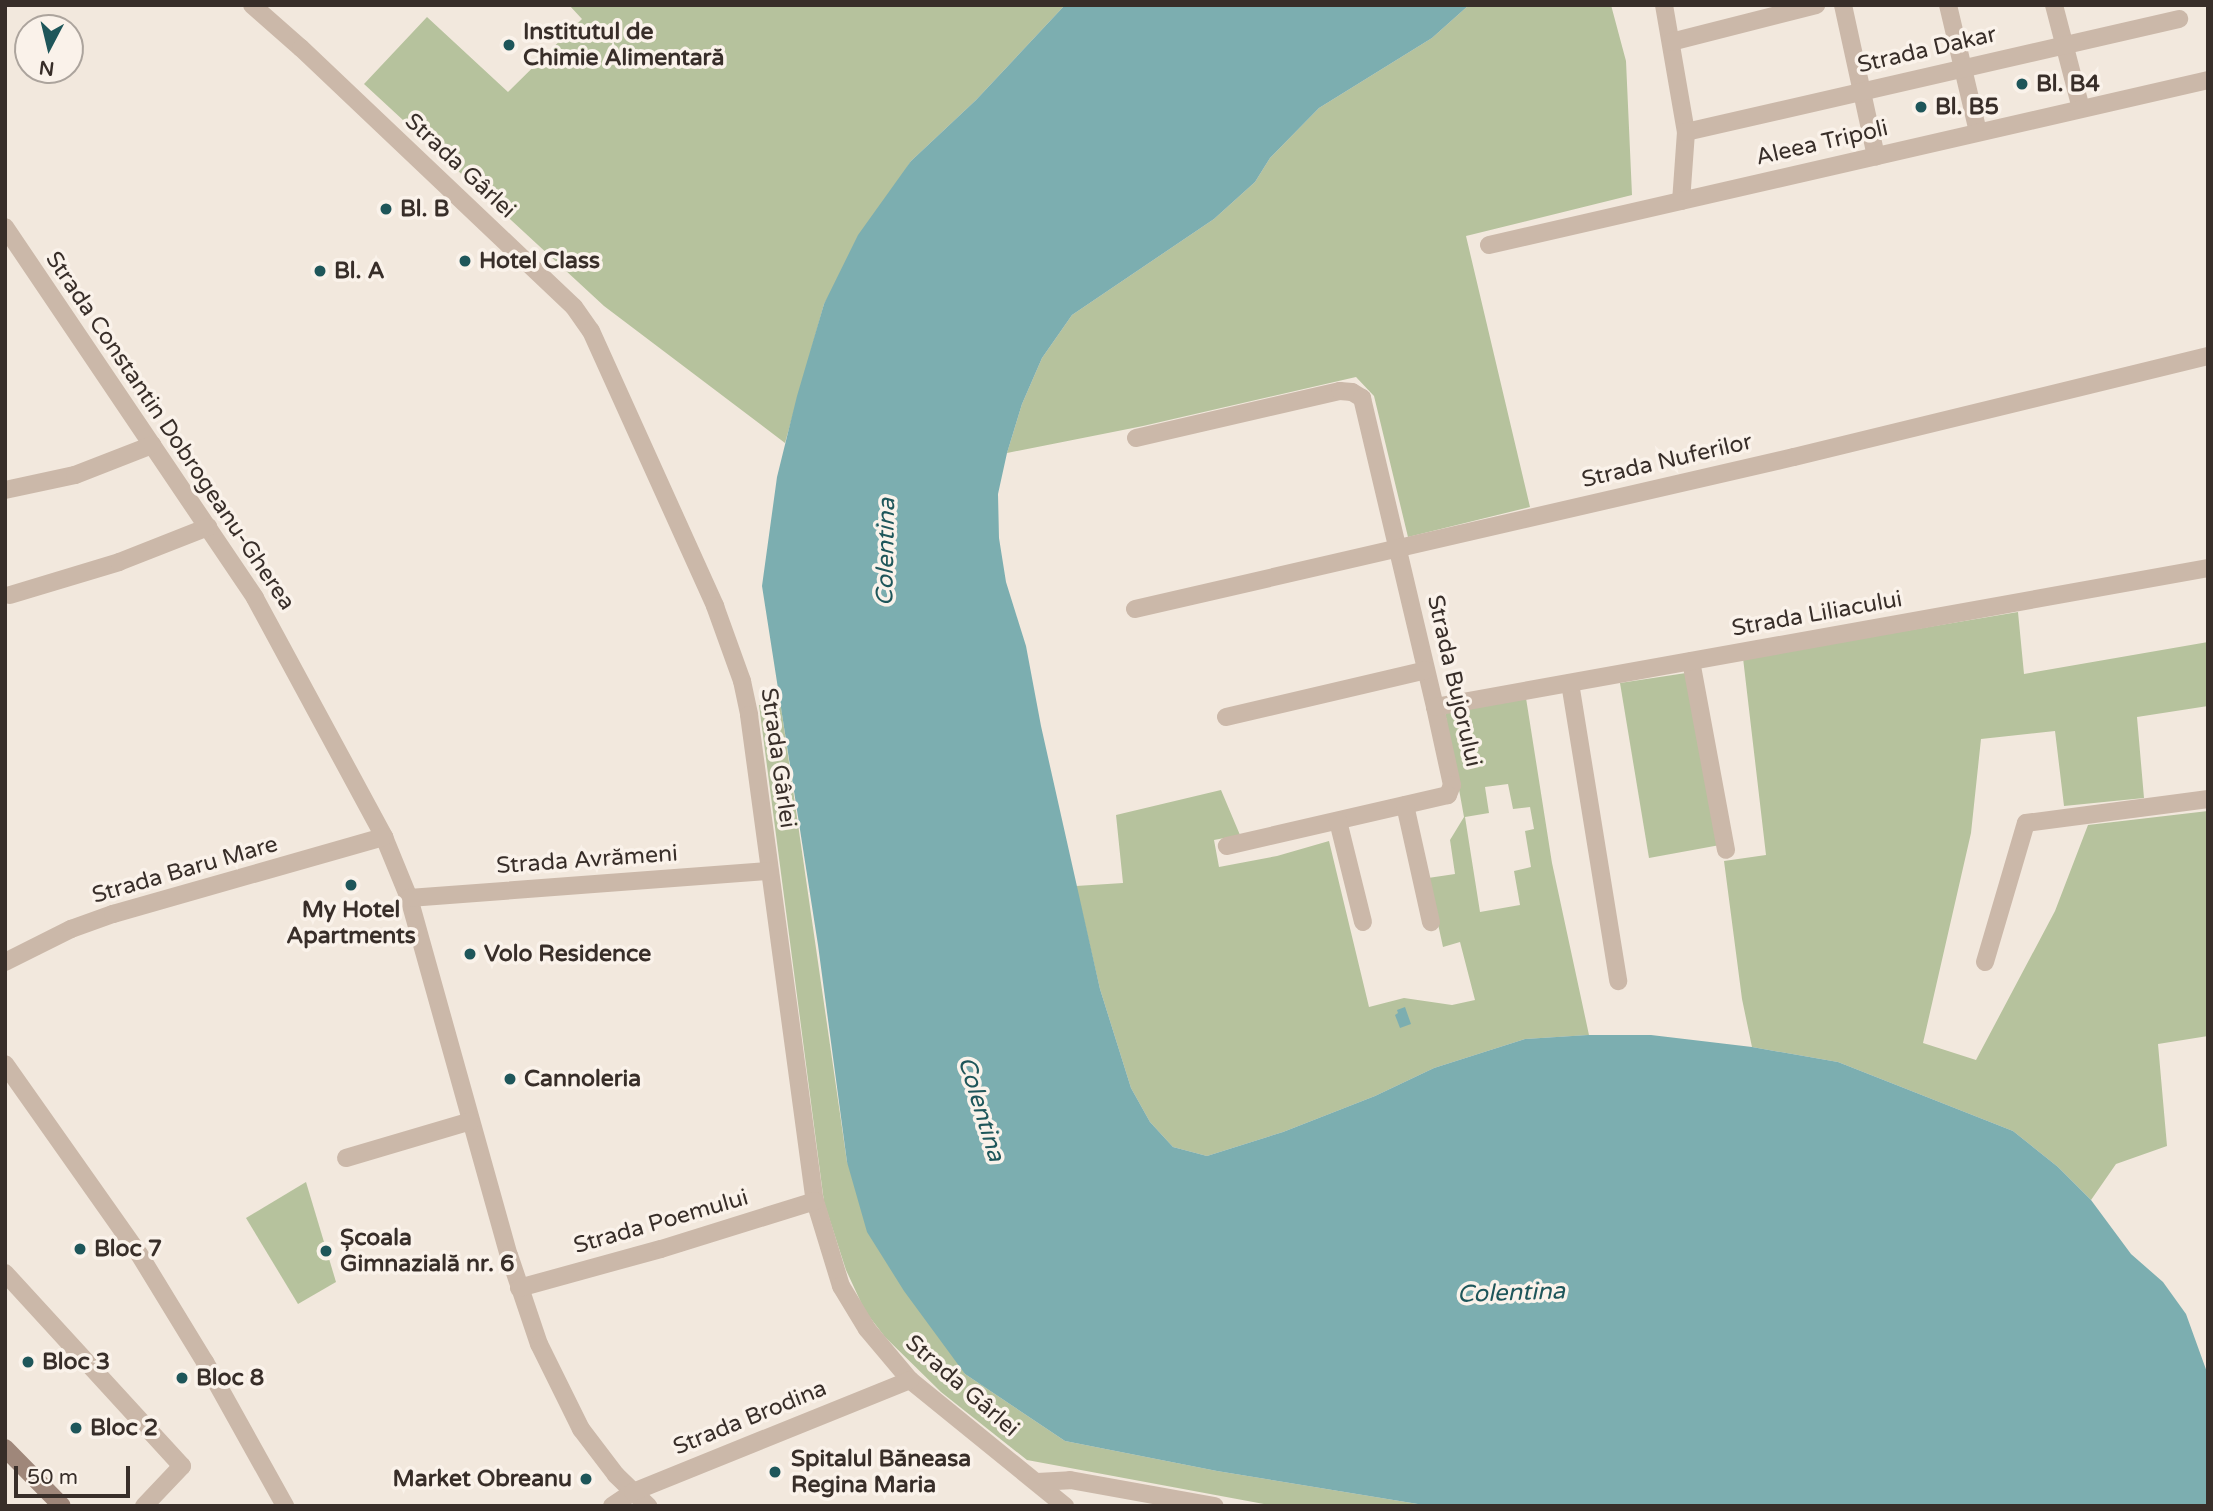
<!DOCTYPE html>
<html>
<head>
<meta charset="utf-8">
<style>
	body { margin:0 }
	#map { position:relative; width:2213px; height:1511px; overflow:hidden; background:#f2e8dd; font-family:"Varela Round",sans-serif }
	div>[style] { position:absolute }
	.green>* { inset:0; background:#b6c29d }
	.water>* { inset:0; background:#7caeb0 }
	.street>* { height:18px; margin:-9px; padding:0 9px; transform-origin:9px; border-radius:9px; background:#cbb8a9 }
	.secondary>* { height:18px; margin:-9px; padding:0 9px; transform-origin:9px; border-radius:9px; background:#9f877a }
	.dots>* { width:19px; height:19px; translate:-50% -50%; box-sizing:border-box; border:4px solid #faf2ea; border-radius:50% }
	span { translate:-50% -50%; white-space:nowrap; text-align:center; line-height:1.15; -webkit-text-stroke:7px #faf2ea; paint-order:stroke }
	.poi-label { font-size:23px; color:#382e29; font-weight:700 }
	.left { translate:0 -50%; text-align:left }
	.right { translate:-100% -50%; text-align:right }
	.street-label { font-size:23px; color:#382e29 }
	.water-label { font-size:24px; color:#1e565a; font-style:italic }
	.frame { position:absolute; inset:0; border:7px solid #382e29; pointer-events:none }
	.north { position:absolute; left:14px; top:14px; width:70px; height:70px; box-sizing:border-box; background:#faf2ea; border:2px solid #aca49d; border-radius:50%; rotate:187deg; font-size:19px; font-weight:700; line-height:28px; text-align:center; color:#382e29 }
	.north::after { content:''; display:block; margin:auto; width:24px; height:32px; background:#1e565a; clip-path:polygon(50% 0,100% 100%,50% 72%,0 100%) }
	.scale { position:absolute; left:14px; top:1466px; width:116px; height:32px; box-sizing:border-box; border:4px solid #382e29; border-top:0; padding-left:9px; font-size:21px; line-height:24px; white-space:nowrap; color:#382e29; -webkit-text-stroke:5px #faf2ea; paint-order:stroke }
</style>
</head>
<body>
<div id="map">
	<div class="green">
		<div style="clip-path:polygon(569px 5px,1065px 5px,976px 100px,911px 161px,824px 304px,785px 443px,604px 306px,364px 84px,427px 17px,508px 92px,582px 19px)"></div>
		<div style="clip-path:polygon(1469px 5px,1611px 5px,1626px 61px,1632px 195px,1466px 236px,1530px 507px,1408px 537px,1374px 396px,1356px 377px,1143px 426px,1007px 453px,1022px 404px,1042px 358px,1072px 315px,1214px 219px,1255px 182px,1270px 158px,1319px 108px,1432px 38px)"></div>
		<div style="clip-path:polygon(2018px 612px,2024px 674px,2208px 642px,2208px 706px,2137px 717px,2144px 798px,2064px 806px,2055px 731px,1981px 739px,1971px 833px,1923px 1043px,1976px 1060px,2055px 911px,2088px 825px,2208px 811px,2208px 1036px,2158px 1044px,2167px 1146px,2116px 1164px,2091px 1200px,2058px 1167px,2013px 1131px,1838px 1062px,1752px 1047px,1742px 999px,1724px 861px,1766px 855px,1743px 658px)"></div>
		<div style="clip-path:polygon(1686px 673px,1720px 845px,1649px 858px,1620px 683px)"></div>
		<div style="clip-path:polygon(evenodd,1526px 698px,1552px 863px,1589px 1035px,1525px 1039px,1434px 1068px,1375px 1096px,1283px 1132px,1207px 1156px,1173px 1147px,1150px 1122px,1131px 1088px,1100px 989px,1076px 886px,1123px 883px,1116px 815px,1221px 790px,1240px 835px,1214px 840px,1219px 867px,1277px 856px,1329px 841px,1369px 1007px,1404px 998px,1452px 1005px,1475px 1000px,1460px 942px,1443px 947px,1428px 878px,1455px 874px,1450px 840px,1464px 817px,1445px 712px,1526px 698px,1508px 784px,1513px 809px,1530px 807px,1534px 829px,1525px 831px,1531px 867px,1514px 871px,1520px 905px,1480px 912px,1465px 817px,1489px 813px,1485px 787px,1508px 784px)"></div>
		<div style="clip-path:polygon(759px 705px,781px 707px,847px 1162px,965px 1374px,1065px 1441px,1217px 1471px,1430px 1506px,1275px 1506px,1027px 1460px,941px 1392px,885px 1337px,865px 1311px,846px 1270px,824px 1202px)"></div>
		<div style="clip-path:polygon(306px 1182px,336px 1282px,298px 1304px,246px 1218px)"></div>
	</div>
	<div class="water">
		<div style="clip-path:polygon(1065px 5px,1469px 5px,1432px 38px,1319px 108px,1270px 158px,1255px 182px,1214px 219px,1072px 315px,1042px 358px,1022px 404px,1007px 453px,998px 494px,999px 538px,1006px 582px,1026px 646px,1041px 726px,1100px 989px,1131px 1088px,1150px 1122px,1173px 1147px,1207px 1156px,1283px 1132px,1375px 1096px,1434px 1068px,1525px 1039px,1588px 1035px,1651px 1035px,1752px 1047px,1838px 1062px,2013px 1131px,2058px 1167px,2091px 1200px,2131px 1254px,2163px 1282px,2186px 1314px,2208px 1375px,2208px 1506px,1430px 1506px,1217px 1471px,1065px 1441px,965px 1374px,904px 1291px,867px 1232px,847px 1162px,818px 945px,762px 586px,777px 477px,797px 396px,824px 304px,858px 235px,911px 161px,976px 100px)"></div>
		<div style="clip-path:polygon(1405px 1007px,1411px 1024px,1400px 1028px,1395px 1015px,1398px 1013px,1397px 1010px)"></div>
	</div>
	<div class="street">
		<div style="left:252px;top:5px;width:65px;rotate:41.3deg"></div>
		<div style="left:301px;top:48px;width:376px;rotate:43.5deg"></div>
		<div style="left:574px;top:307px;width:29px;rotate:55deg"></div>
		<div style="left:591px;top:331px;width:302px;rotate:65.7deg"></div>
		<div style="left:715px;top:606px;width:80px;rotate:70.2deg"></div>
		<div style="left:742px;top:681px;width:35px;rotate:78deg"></div>
		<div style="left:749px;top:715px;width:490px;rotate:82.3deg"></div>
		<div style="left:815px;top:1201px;width:89px;rotate:73deg"></div>
		<div style="left:841px;top:1286px;width:50px;rotate:58.8deg"></div>
		<div style="left:867px;top:1329px;width:67px;rotate:49.9deg"></div>
		<div style="left:910px;top:1380px;width:200px;rotate:39.1deg"></div>
		<div style="left:1664px;top:5px;width:129px;rotate:80.2deg"></div>
		<div style="left:1686px;top:132px;width:69px;rotate:94.1deg"></div>
		<div style="left:1843px;top:5px;width:155px;rotate:77.7deg"></div>
		<div style="left:1948px;top:5px;width:130px;rotate:76.7deg"></div>
		<div style="left:2054px;top:5px;width:107px;rotate:75.4deg"></div>
		<div style="left:1671px;top:42px;width:150px;rotate:-14.3deg"></div>
		<div style="left:1686px;top:132px;width:506px;rotate:-12.91deg"></div>
		<div style="left:5px;top:227px;width:447px;rotate:56deg"></div>
		<div style="left:255px;top:598px;width:272px;rotate:61.6deg"></div>
		<div style="left:384px;top:837px;width:66px;rotate:67.7deg"></div>
		<div style="left:409px;top:898px;width:371px;rotate:74.4deg"></div>
		<div style="left:509px;top:1255px;width:94px;rotate:71.4deg"></div>
		<div style="left:539px;top:1344px;width:95px;rotate:63.7deg"></div>
		<div style="left:581px;top:1429px;width:58px;rotate:52.7deg"></div>
		<div style="left:616px;top:1475px;width:45px;rotate:44.1deg"></div>
		<div style="left:1489px;top:245px;width:738px;rotate:-12.92deg"></div>
		<div style="left:1136px;top:438px;width:209px;rotate:-13deg"></div>
		<div style="left:1340px;top:391px;width:12px;rotate:5deg"></div>
		<div style="left:1352px;top:392px;width:12px;rotate:31deg"></div>
		<div style="left:1362px;top:398px;width:318px;rotate:76.7deg"></div>
		<div style="left:1435px;top:707px;width:80px;rotate:77.7deg"></div>
		<div style="left:1452px;top:785px;width:11px;rotate:112deg"></div>
		<div style="left:1448px;top:795px;width:227px;rotate:167deg"></div>
		<div style="left:5px;top:490px;width:72px;rotate:-12.1deg"></div>
		<div style="left:75px;top:475px;width:83px;rotate:-21.3deg"></div>
		<div style="left:10px;top:595px;width:114px;rotate:-16.8deg"></div>
		<div style="left:119px;top:562px;width:96px;rotate:-21.5deg"></div>
		<div style="left:1135px;top:609px;width:676px;rotate:-12.99deg"></div>
		<div style="left:1794px;top:457px;width:426px;rotate:-13.7deg"></div>
		<div style="left:1691px;top:661px;width:192px;rotate:79.5deg"></div>
		<div style="left:1570px;top:683px;width:302px;rotate:80.8deg"></div>
		<div style="left:1435px;top:707px;width:785px;rotate:-10.19deg"></div>
		<div style="left:1226px;top:717px;width:205px;rotate:-13.2deg"></div>
		<div style="left:1405px;top:805px;width:120px;rotate:77.5deg"></div>
		<div style="left:1338px;top:821px;width:104px;rotate:76.1deg"></div>
		<div style="left:409px;top:898px;width:361px;rotate:-4.3deg"></div>
		<div style="left:5px;top:962px;width:74px;rotate:-26.6deg"></div>
		<div style="left:71px;top:929px;width:45px;rotate:-19.7deg"></div>
		<div style="left:113px;top:914px;width:282px;rotate:-15.9deg"></div>
		<div style="left:1985px;top:962px;width:145px;rotate:-73.6deg"></div>
		<div style="left:2026px;top:823px;width:184px;rotate:-7.5deg"></div>
		<div style="left:5px;top:1064px;width:232px;rotate:54.8deg"></div>
		<div style="left:139px;top:1254px;width:127px;rotate:58.6deg"></div>
		<div style="left:205px;top:1362px;width:165px;rotate:60.9deg"></div>
		<div style="left:346px;top:1158px;width:130px;rotate:-16.5deg"></div>
		<div style="left:5px;top:1273px;width:262px;rotate:47.5deg"></div>
		<div style="left:182px;top:1466px;width:55px;rotate:133.5deg"></div>
		<div style="left:519px;top:1288px;width:147px;rotate:-15.4deg"></div>
		<div style="left:661px;top:1249px;width:161px;rotate:-17.3deg"></div>
		<div style="left:1037px;top:1482px;width:33px;rotate:-3deg"></div>
		<div style="left:1070px;top:1480px;width:147px;rotate:10.2deg"></div>
		<div style="left:612px;top:1506px;width:25px;rotate:-34deg"></div>
		<div style="left:633px;top:1492px;width:299px;rotate:-22deg"></div>
	</div>
	<div class="secondary">
		<div style="left:5px;top:1448px;width:81px;rotate:45.5deg"></div>
	</div>
	<div class="dots">
		<div style="left:509px;top:45px;background:#1e565a"></div>
		<div style="left:2022px;top:84px;background:#1e565a"></div>
		<div style="left:1921px;top:107px;background:#1e565a"></div>
		<div style="left:386px;top:209px;background:#1e565a"></div>
		<div style="left:465px;top:261px;background:#1e565a"></div>
		<div style="left:320px;top:271px;background:#1e565a"></div>
		<div style="left:351px;top:885px;background:#1e565a"></div>
		<div style="left:470px;top:954px;background:#1e565a"></div>
		<div style="left:510px;top:1079px;background:#1e565a"></div>
		<div style="left:80px;top:1249px;background:#1e565a"></div>
		<div style="left:326px;top:1251px;background:#1e565a"></div>
		<div style="left:28px;top:1362px;background:#1e565a"></div>
		<div style="left:182px;top:1378px;background:#1e565a"></div>
		<div style="left:76px;top:1428px;background:#1e565a"></div>
		<div style="left:775px;top:1472px;background:#1e565a"></div>
		<div style="left:586px;top:1479px;background:#1e565a"></div>
	</div>
	<div class="poi-label">
		<span class="left" style="left:523px;top:45px">Institutul de<br>Chimie Alimentară</span>
		<span class="left" style="left:2036px;top:84px">Bl. B4</span>
		<span class="left" style="left:1935px;top:107px">Bl. B5</span>
		<span class="left" style="left:400px;top:209px">Bl. B</span>
		<span class="left" style="left:479px;top:261px">Hotel Class</span>
		<span class="left" style="left:334px;top:271px">Bl. A</span>
		<span style="left:351px;top:923px">My Hotel<br>Apartments</span>
		<span class="left" style="left:484px;top:954px">Volo Residence</span>
		<span class="left" style="left:524px;top:1079px">Cannoleria</span>
		<span class="left" style="left:340px;top:1251px">Școala<br>Gimnazială nr. 6</span>
		<span class="left" style="left:94px;top:1249px">Bloc 7</span>
		<span class="left" style="left:42px;top:1362px">Bloc 3</span>
		<span class="left" style="left:196px;top:1378px">Bloc 8</span>
		<span class="left" style="left:90px;top:1428px">Bloc 2</span>
		<span class="left" style="left:791px;top:1472px">Spitalul Băneasa<br>Regina Maria</span>
		<span class="right" style="left:572px;top:1479px">Market Obreanu</span>
	</div>
	<div class="street-label">
		<span style="left:1927px;top:50px;rotate:-13deg">Strada Dakar</span>
		<span style="left:1822px;top:143px;rotate:-13deg">Aleea Tripoli</span>
		<span style="left:460px;top:166px;rotate:43deg">Strada Gârlei</span>
		<span style="left:170px;top:431px;rotate:56deg">Strada Constantin Dobrogeanu-Gherea</span>
		<span style="left:1667px;top:461px;rotate:-13deg">Strada Nuferilor</span>
		<span style="left:1817px;top:614px;rotate:-10deg">Strada Liliacului</span>
		<span style="left:1454px;top:681px;rotate:77deg">Strada Bujorului</span>
		<span style="left:778px;top:758px;rotate:82deg">Strada Gârlei</span>
		<span style="left:587px;top:860px;rotate:-4deg">Strada Avrămeni</span>
		<span style="left:185px;top:870px;rotate:-16deg">Strada Baru Mare</span>
		<span style="left:661px;top:1222px;rotate:-16deg">Strada Poemului</span>
		<span style="left:962px;top:1386px;rotate:41deg">Strada Gârlei</span>
		<span style="left:750px;top:1418px;rotate:-22deg">Strada Brodina</span>
	</div>
	<div class="water-label">
		<span style="left:886px;top:552px;rotate:-89deg">Colentina</span>
		<span style="left:981px;top:1109px;rotate:73deg">Colentina</span>
		<span style="left:1511px;top:1293px;rotate:-2deg">Colentina</span>
	</div>
	<div class="frame"></div>
	<div class="north">N</div>
	<div class="scale">50 m</div>
</div>
</body>
</html>
